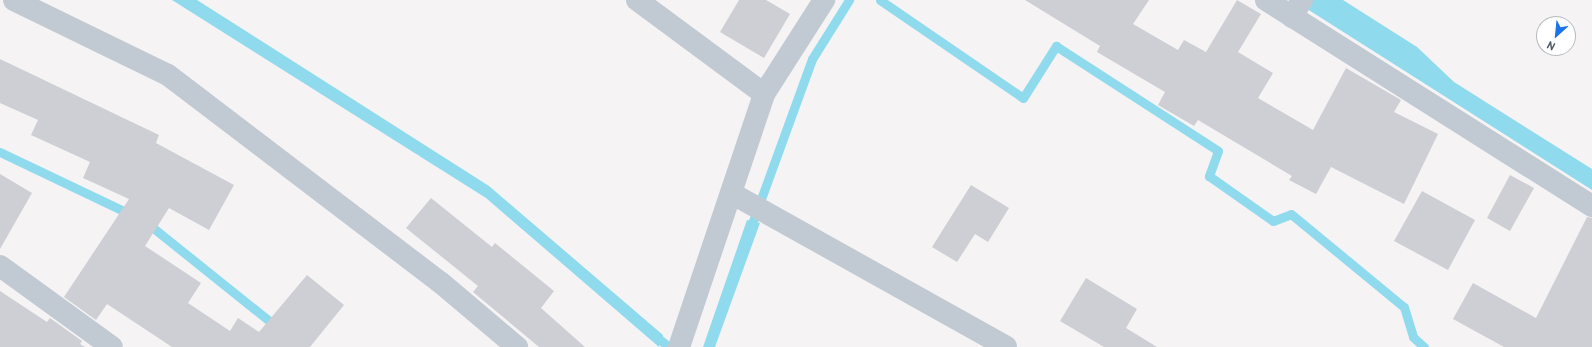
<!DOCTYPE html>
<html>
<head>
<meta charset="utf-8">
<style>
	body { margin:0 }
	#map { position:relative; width:1592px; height:347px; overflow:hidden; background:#f5f3f3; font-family:"PT Sans",sans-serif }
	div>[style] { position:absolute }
	.water>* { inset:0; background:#90daee }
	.stream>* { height:9px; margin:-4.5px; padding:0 4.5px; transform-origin:4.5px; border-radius:4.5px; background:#90daee }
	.building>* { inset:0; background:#cdcfd5 }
	.minor>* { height:22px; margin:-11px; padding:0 11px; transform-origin:11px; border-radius:11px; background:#c1cad2 }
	span { translate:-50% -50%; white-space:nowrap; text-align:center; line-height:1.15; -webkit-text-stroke:4px #fff; paint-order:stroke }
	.north { position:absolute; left:1536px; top:16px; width:40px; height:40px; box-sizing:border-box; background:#fff; border:1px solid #b7bbc0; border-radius:50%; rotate:207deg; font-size:11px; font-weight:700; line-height:16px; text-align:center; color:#4a5661 }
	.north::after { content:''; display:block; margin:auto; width:14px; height:18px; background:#1a73e8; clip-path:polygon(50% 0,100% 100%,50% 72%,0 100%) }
</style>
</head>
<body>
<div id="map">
	<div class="water">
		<div style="clip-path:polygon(172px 0,197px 0,489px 186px,663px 335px,659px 347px,486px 198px)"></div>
		<div style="clip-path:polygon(1293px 0,1343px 0,1417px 47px,1454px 82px,1592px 169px,1592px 190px)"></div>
		<div style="clip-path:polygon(747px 220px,760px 223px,715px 347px,703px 347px)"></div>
	</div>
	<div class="stream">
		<div style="left:880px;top:0;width:173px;rotate:34.4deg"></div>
		<div style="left:1023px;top:98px;width:62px;rotate:-57.6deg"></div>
		<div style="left:1056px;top:46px;width:193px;rotate:32.9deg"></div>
		<div style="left:1218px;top:151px;width:27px;rotate:110deg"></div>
		<div style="left:1209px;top:176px;width:78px;rotate:35.1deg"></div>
		<div style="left:1273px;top:221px;width:19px;rotate:-21deg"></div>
		<div style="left:1291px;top:214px;width:146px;rotate:39.5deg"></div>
		<div style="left:1404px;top:307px;width:31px;rotate:73deg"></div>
		<div style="left:1413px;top:337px;width:15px;rotate:42deg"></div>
		<div style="left:0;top:152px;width:146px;rotate:25.5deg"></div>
		<div style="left:147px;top:223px;width:166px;rotate:38.7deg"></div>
		<div style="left:749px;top:232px;width:184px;rotate:-70deg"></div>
		<div style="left:812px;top:59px;width:70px;rotate:-57.9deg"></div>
		<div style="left:653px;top:334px;width:21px;rotate:39deg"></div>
	</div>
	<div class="building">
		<div style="clip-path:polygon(739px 0,766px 0,790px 14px,764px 58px,720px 32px)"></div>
		<div style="clip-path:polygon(1025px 0,1149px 0,1133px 24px,1178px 50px,1184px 40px,1206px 52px,1237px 0,1261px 14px,1238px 52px,1273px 73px,1258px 98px,1313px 130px,1346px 68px,1401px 100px,1394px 112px,1438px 134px,1404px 204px,1331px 167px,1316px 194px,1289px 180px,1292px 176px,1198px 120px,1194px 126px,1158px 105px,1165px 92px,1097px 52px,1100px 46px)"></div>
		<div style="clip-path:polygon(0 59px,159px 135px,156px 143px,234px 185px,209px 230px,169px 208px,145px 246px,201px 283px,188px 303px,230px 331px,238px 318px,259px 332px,307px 275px,344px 305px,310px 347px,172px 347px,107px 304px,96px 320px,64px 297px,129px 199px,83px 178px,90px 162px,31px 135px,38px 120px,0 103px)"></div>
		<div style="clip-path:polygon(0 174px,32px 193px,0 249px)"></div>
		<div style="clip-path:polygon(1510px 175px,1534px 188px,1510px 231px,1487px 218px)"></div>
		<div style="clip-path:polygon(971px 185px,1009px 208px,988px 242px,975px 234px,957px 262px,932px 247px)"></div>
		<div style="clip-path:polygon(1422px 191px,1475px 220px,1448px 270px,1394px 241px)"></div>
		<div style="clip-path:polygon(431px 198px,492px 247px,495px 243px,554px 291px,541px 308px,585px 347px,539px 347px,473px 292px,478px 286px,406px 228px)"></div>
		<div style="clip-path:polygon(1587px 217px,1592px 218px,1592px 347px,1504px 347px,1453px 319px,1473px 283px,1536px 318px)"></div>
		<div style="clip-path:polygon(1086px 278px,1137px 309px,1126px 328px,1157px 347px,1104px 347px,1060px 321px)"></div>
		<div style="clip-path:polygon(0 291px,47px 322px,50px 318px,82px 341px,80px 344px,85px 347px,0 347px)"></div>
	</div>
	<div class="minor">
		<div style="left:14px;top:0;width:171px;rotate:26deg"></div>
		<div style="left:168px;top:75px;width:342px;rotate:37.3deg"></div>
		<div style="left:440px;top:282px;width:101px;rotate:40.2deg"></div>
		<div style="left:637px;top:0;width:158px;rotate:36.5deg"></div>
		<div style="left:1266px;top:0;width:386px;rotate:32.3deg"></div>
		<div style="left:1292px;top:17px;width:20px;rotate:-60deg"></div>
		<div style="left:731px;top:193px;width:315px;rotate:29.2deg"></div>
		<div style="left:0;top:266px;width:138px;rotate:35.9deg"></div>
		<div style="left:679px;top:347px;width:267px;rotate:-71.4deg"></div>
		<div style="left:764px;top:94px;width:112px;rotate:-57.4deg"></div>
	</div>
	<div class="north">N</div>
</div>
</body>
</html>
